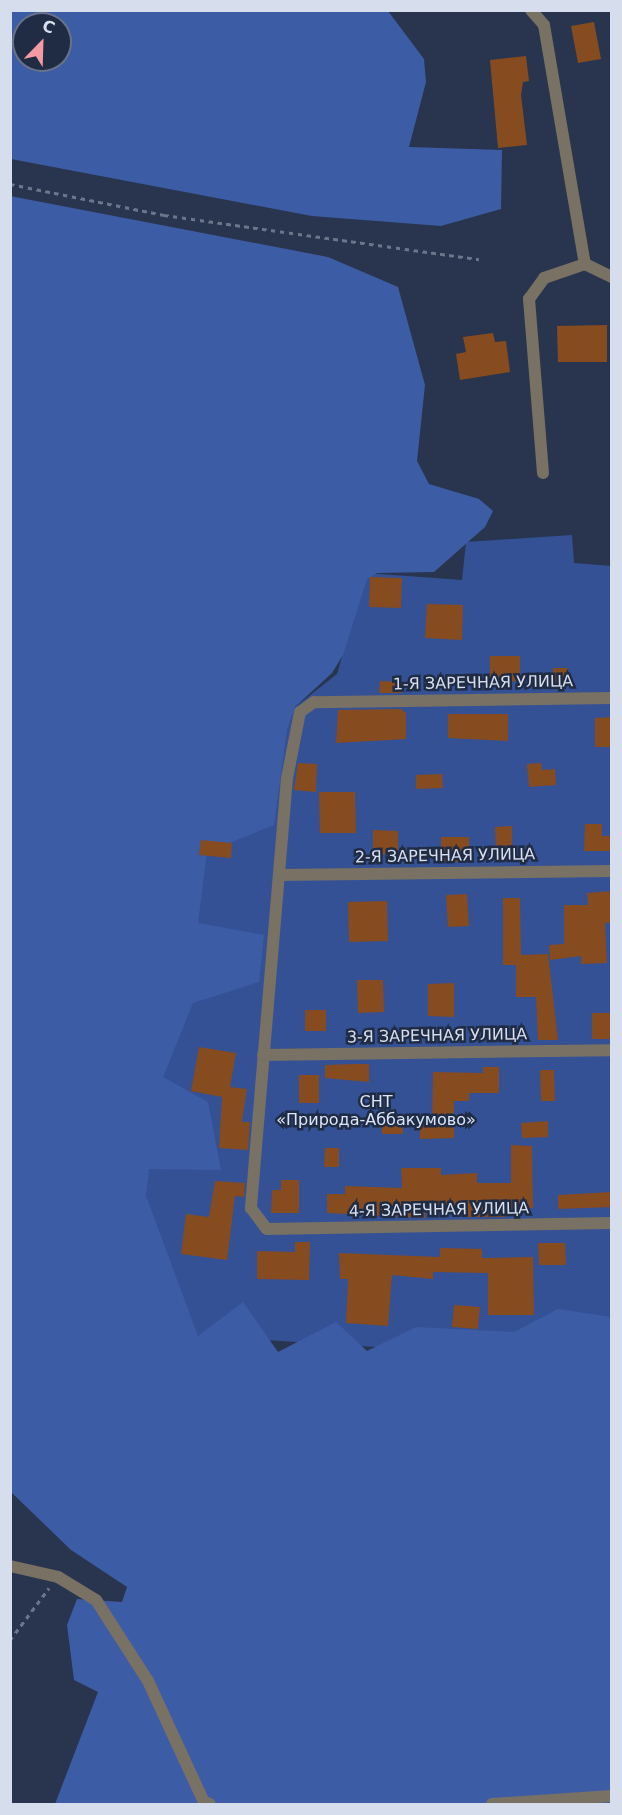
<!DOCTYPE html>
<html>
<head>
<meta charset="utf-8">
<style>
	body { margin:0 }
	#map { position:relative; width:622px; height:1815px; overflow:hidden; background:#29354e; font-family:"DejaVu Sans",sans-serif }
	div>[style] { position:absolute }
	.green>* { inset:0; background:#345196 }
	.forest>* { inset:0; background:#3d5ca6 }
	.building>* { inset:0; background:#874b20 }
	.path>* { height:3px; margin-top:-1.5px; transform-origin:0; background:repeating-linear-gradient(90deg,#6b768b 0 4.5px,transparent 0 9px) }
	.minor>* { height:12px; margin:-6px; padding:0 6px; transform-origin:6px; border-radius:6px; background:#787164 }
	span { translate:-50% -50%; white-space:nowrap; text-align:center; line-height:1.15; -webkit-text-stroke:5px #202b44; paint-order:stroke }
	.street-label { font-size:16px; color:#d6deee }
	.park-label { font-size:16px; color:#dae5fa }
	.frame { position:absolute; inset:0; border:12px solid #d6deee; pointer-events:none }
	.north { position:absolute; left:12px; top:12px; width:60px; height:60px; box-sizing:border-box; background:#202b44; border:2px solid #697388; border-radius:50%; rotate:23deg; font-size:16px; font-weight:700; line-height:24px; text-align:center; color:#d6deee }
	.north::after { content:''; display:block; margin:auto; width:21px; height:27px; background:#f49aa4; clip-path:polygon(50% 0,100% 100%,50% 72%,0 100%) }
</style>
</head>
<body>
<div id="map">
	<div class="green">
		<div style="clip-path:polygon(572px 535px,574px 563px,612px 566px,611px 1362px,126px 1331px,167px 725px,266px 730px,337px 674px,366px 573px,462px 580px,466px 542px)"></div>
	</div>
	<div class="forest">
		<div style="clip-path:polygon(evenodd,10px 11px,388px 11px,424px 59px,426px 82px,409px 147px,502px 150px,501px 209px,441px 226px,312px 216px,11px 159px,10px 11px,24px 24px,60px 24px,60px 60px,24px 60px,24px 24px)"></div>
		<div style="clip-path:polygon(10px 196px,328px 257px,398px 287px,425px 385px,417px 461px,429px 484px,479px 499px,493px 511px,485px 527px,434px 572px,377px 573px,367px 579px,343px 655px,332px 673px,295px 707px,287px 729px,274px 825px,207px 852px,198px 923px,264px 935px,259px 982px,193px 1003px,163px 1077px,208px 1102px,221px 1170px,149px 1169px,146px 1196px,198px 1336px,243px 1302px,278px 1352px,336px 1322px,367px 1351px,416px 1327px,514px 1332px,558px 1309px,611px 1317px,611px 1804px,55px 1804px,98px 1692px,74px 1680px,67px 1625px,77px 1599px,122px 1602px,127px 1587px,71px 1550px,11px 1492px)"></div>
	</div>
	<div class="building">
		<div style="clip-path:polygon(594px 22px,601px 59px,578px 63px,571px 26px)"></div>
		<div style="clip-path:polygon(526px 56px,529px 81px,523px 82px,521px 95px,527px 145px,498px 148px,490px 60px)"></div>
		<div style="clip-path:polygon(607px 325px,607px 362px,558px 362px,557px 326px)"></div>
		<div style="clip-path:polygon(493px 333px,495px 342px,506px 341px,510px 372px,460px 380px,456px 354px,466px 352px,463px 337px)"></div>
		<div style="clip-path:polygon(370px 577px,402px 578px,401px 608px,369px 607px)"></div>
		<div style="clip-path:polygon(427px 604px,463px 605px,462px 640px,425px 638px)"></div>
		<div style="clip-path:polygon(490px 656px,520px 656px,520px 681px,490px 682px)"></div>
		<div style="clip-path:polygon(553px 668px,568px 668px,568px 684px,553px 684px)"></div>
		<div style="clip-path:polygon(380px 681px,402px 682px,402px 693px,379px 693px)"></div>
		<div style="clip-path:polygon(401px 709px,406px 713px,406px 739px,336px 743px,338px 710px)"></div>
		<div style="clip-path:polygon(448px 714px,508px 714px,508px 741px,448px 738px)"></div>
		<div style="clip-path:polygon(612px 717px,612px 747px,595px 747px,595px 718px)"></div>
		<div style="clip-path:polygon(298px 763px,317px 764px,316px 792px,294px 790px)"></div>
		<div style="clip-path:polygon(541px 763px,542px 770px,555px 769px,556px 785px,529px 787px,527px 764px)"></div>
		<div style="clip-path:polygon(442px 774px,443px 788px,416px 789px,416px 775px)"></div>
		<div style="clip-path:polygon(319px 792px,355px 792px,356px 833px,320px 833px)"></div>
		<div style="clip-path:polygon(585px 824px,602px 824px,602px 836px,612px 836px,612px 851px,584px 851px)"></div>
		<div style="clip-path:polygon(512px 826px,512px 850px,496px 850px,495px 827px)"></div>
		<div style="clip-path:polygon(373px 830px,398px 831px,398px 855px,373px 854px)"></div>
		<div style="clip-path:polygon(441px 837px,469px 837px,469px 862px,441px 862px)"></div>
		<div style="clip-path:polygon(201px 840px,232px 843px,231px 858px,199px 855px)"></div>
		<div style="clip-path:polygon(612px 891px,612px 923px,605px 923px,607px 963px,581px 964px,581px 956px,550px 960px,549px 945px,564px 944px,564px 905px,588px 905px,587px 893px)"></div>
		<div style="clip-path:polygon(467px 894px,469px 926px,448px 927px,446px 895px)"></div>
		<div style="clip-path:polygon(503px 898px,520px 898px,521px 955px,548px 954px,558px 1040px,538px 1040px,536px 997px,516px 997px,516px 965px,503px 965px)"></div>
		<div style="clip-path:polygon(387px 901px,388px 941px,349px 942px,348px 902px)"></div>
		<div style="clip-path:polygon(357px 980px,383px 980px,384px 1012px,358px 1013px)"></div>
		<div style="clip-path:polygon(454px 983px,454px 1017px,428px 1016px,428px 984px)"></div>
		<div style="clip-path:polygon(305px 1010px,326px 1010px,326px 1031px,305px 1031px)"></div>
		<div style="clip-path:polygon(592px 1013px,612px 1013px,612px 1039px,592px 1039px)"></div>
		<div style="clip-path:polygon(199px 1047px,236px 1053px,230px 1087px,247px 1089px,242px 1122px,250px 1122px,248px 1150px,219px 1148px,222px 1097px,191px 1091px)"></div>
		<div style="clip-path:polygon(355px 1064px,369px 1064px,369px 1082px,325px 1078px,325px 1065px)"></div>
		<div style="clip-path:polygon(483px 1067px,499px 1067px,499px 1093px,469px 1093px,469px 1101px,454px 1101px,454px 1138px,420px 1139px,420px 1121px,432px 1121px,433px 1072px,483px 1073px)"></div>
		<div style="clip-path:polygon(540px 1070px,554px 1070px,555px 1101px,541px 1101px)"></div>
		<div style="clip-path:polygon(299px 1075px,319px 1075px,319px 1103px,299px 1103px)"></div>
		<div style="clip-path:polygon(381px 1114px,403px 1114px,403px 1134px,382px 1134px)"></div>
		<div style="clip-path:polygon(548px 1121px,548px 1137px,522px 1138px,521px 1123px)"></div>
		<div style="clip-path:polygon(511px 1145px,532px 1146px,533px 1208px,505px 1209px,505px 1217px,462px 1217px,462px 1205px,425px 1206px,425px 1218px,327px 1213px,327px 1194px,345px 1194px,345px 1186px,402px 1188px,401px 1168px,441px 1168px,441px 1175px,477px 1173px,477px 1183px,511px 1183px)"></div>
		<div style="clip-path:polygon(325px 1148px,339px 1148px,339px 1167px,324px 1167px)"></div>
		<div style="clip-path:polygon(281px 1180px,299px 1180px,299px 1213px,271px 1213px,272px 1190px,281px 1190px)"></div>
		<div style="clip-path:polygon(215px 1181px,245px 1183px,244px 1197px,235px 1196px,227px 1260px,181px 1254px,186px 1214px,209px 1217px)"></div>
		<div style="clip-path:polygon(612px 1192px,612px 1207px,558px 1209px,558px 1195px)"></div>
		<div style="clip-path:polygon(295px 1242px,310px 1242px,309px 1280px,257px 1279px,257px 1251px,295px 1252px)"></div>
		<div style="clip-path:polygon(538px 1243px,565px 1243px,566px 1265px,539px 1265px)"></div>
		<div style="clip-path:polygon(440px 1248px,482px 1249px,482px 1258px,533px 1257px,534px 1315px,488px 1315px,488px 1273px,433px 1272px,433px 1279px,392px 1275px,388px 1326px,346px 1323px,348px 1279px,340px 1279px,339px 1253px,440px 1257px)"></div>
		<div style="clip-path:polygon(454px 1305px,480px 1307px,478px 1329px,452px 1327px)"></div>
	</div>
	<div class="path">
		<div style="left:10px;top:184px;width:157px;rotate:11.4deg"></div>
		<div style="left:164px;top:215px;width:318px;rotate:8deg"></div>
		<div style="left:10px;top:1640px;width:65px;rotate:-53.1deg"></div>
	</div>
	<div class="minor">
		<div style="left:531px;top:10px;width:20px;rotate:49deg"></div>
		<div style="left:544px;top:25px;width:242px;rotate:80.3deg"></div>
		<div style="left:585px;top:264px;width:30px;rotate:26deg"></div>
		<div style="left:543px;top:473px;width:175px;rotate:-94.6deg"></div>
		<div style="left:529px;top:299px;width:26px;rotate:-54deg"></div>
		<div style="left:544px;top:278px;width:43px;rotate:-18.9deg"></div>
		<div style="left:612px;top:698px;width:298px;rotate:179.2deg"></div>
		<div style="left:314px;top:702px;width:17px;rotate:144deg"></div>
		<div style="left:300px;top:712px;width:67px;rotate:101.1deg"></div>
		<div style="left:287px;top:778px;width:432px;rotate:94.8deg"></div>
		<div style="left:251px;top:1208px;width:26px;rotate:53deg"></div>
		<div style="left:267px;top:1229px;width:345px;rotate:-1deg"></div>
		<div style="left:279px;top:875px;width:333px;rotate:-0.7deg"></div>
		<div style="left:263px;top:1055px;width:349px;rotate:-0.8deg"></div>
		<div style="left:10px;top:1566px;width:49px;rotate:12.9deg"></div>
		<div style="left:58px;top:1577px;width:44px;rotate:31.2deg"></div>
		<div style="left:96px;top:1600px;width:96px;rotate:57.3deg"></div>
		<div style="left:148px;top:1681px;width:133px;rotate:65.2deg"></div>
		<div style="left:204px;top:1802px;width:6px;rotate:18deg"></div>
		<div style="left:492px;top:1804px;width:120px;rotate:-3.8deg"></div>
	</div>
	<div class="street-label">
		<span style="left:483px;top:683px;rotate:-1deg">1-Я ЗАРЕЧНАЯ УЛИЦА</span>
		<span style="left:445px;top:856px;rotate:-1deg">2-Я ЗАРЕЧНАЯ УЛИЦА</span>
		<span style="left:437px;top:1036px;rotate:-1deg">3-Я ЗАРЕЧНАЯ УЛИЦА</span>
		<span style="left:439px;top:1210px;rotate:-1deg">4-Я ЗАРЕЧНАЯ УЛИЦА</span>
	</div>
	<div class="park-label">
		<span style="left:376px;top:1111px">СНТ<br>«Природа-Аббакумово»</span>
	</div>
	<div class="frame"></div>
	<div class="north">С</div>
</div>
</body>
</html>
